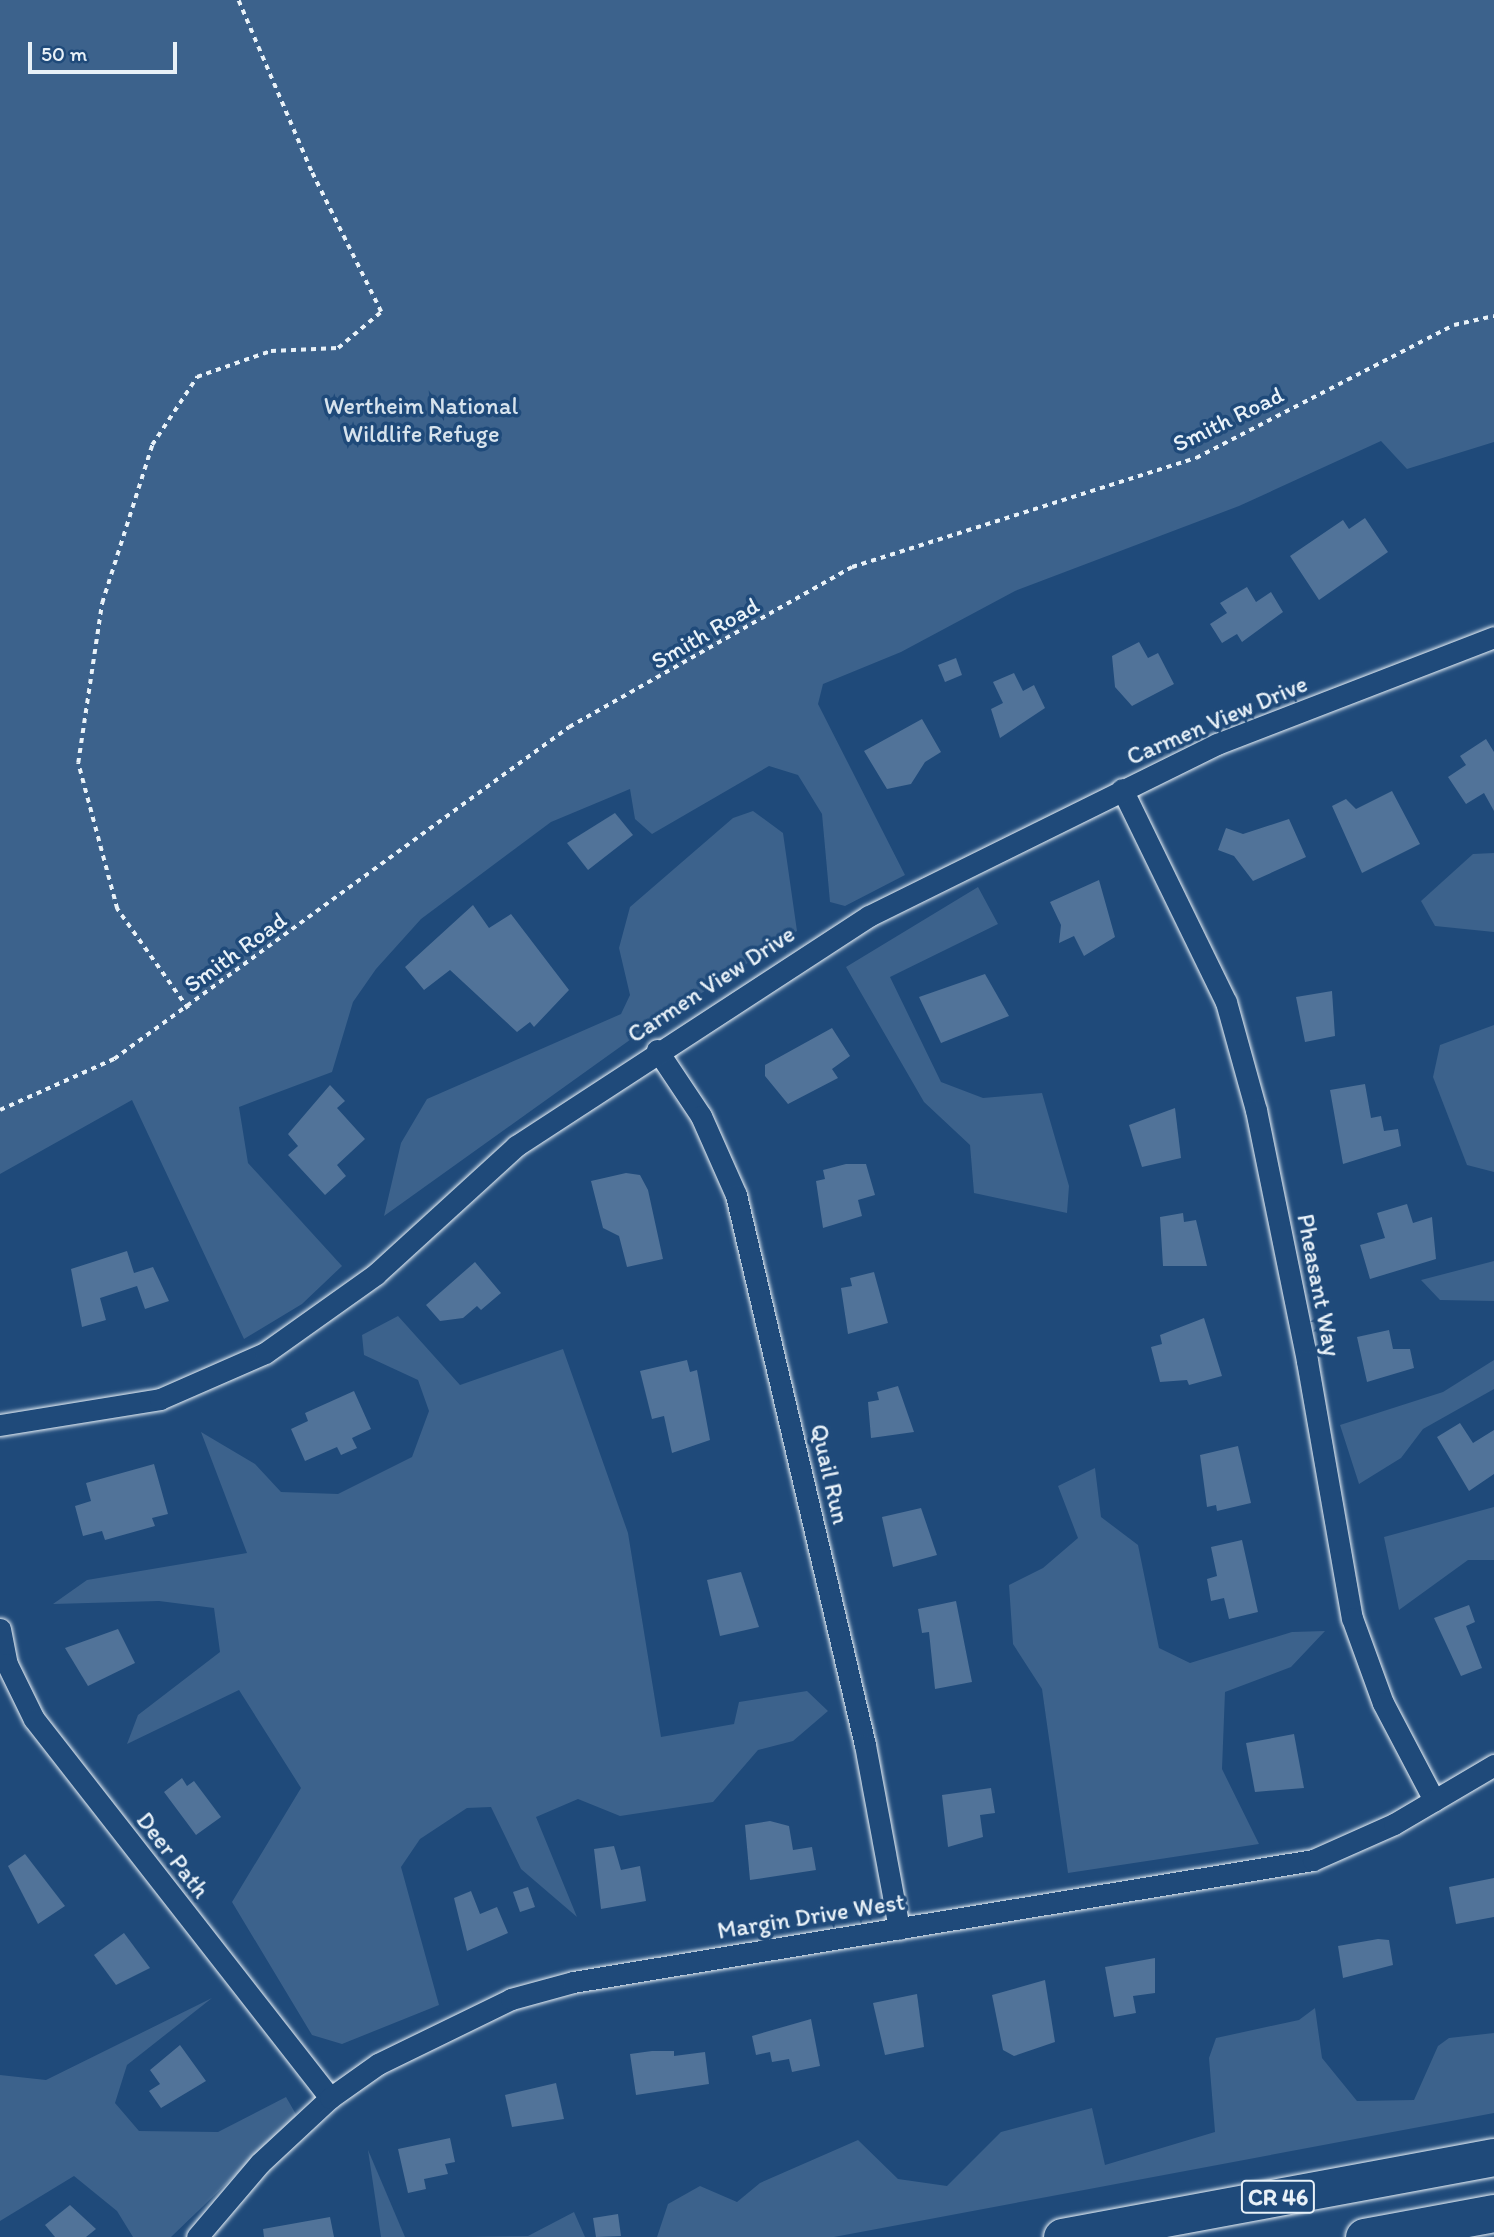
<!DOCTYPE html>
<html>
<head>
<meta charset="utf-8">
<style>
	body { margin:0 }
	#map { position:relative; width:1494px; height:2237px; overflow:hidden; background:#1f4a7a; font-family:Itim,sans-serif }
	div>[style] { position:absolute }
	.green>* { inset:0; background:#3c628c }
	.building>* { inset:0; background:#517399 }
	.path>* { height:3.5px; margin-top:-1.75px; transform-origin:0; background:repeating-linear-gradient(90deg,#e8f1f8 0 5px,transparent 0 10px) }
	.roads { filter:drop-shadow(0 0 2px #e8f1f8) drop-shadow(0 0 2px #e8f1f8) }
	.minor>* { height:21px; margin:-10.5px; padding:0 10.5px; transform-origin:10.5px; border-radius:10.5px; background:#1f4a7a }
	.trunk>* { height:37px; margin:-18.5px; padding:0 18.5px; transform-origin:18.5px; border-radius:18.5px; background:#1f4a7a }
	span { translate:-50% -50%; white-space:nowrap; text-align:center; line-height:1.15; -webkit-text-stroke:7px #1f4a7a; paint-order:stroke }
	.shield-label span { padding:2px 5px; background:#1f4a7a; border:2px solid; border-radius:5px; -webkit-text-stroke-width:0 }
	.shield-label { font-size:23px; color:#e8f1f8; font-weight:700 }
	.park-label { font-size:24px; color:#d7e3ed }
	.street-label { font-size:24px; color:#e8f1f8 }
	.scale { position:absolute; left:28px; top:42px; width:149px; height:32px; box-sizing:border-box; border:4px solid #e8f1f8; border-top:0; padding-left:9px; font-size:21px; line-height:24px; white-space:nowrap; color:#e8f1f8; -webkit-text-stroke:5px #1f4a7a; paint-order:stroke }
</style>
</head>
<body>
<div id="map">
	<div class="green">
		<div style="clip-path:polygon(0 0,1494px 0,1494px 442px,1407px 469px,1381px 441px,1239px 506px,1015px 591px,901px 652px,823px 684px,818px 704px,905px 875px,845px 906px,830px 902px,822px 814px,798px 775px,769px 766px,652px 834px,635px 819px,630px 789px,551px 822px,421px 919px,376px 969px,353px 1002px,332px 1072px,239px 1107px,248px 1163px,342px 1266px,302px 1304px,244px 1339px,132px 1100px,0 1174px)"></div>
		<div style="clip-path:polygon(753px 811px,783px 833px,797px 931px,634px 1037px,384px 1216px,401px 1143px,427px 1099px,621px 1014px,630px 995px,619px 948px,630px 907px,733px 818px)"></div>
		<div style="clip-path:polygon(1494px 853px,1494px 932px,1435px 926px,1421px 901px,1473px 854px)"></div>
		<div style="clip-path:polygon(978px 887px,998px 924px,890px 977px,941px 1082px,983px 1098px,1042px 1093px,1069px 1186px,1067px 1213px,974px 1193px,970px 1145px,924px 1102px,846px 967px)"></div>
		<div style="clip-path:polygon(1494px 1025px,1494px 1172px,1467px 1165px,1433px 1077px,1440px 1045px)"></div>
		<div style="clip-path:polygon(1494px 1261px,1494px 1301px,1440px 1300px,1421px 1280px)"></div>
		<div style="clip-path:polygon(398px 1316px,460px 1385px,563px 1349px,628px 1533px,661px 1737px,734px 1724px,739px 1702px,807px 1691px,828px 1711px,793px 1741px,758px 1750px,713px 1802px,620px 1816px,578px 1799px,536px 1817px,577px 1917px,521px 1869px,491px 1807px,467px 1808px,420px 1839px,401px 1867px,439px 2005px,342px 2044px,312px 2035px,232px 1902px,301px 1788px,239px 1690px,127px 1744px,138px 1715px,220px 1652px,214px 1608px,159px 1601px,53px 1604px,87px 1580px,247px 1553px,201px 1432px,255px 1464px,281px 1492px,338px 1494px,412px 1457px,429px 1411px,418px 1380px,364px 1355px,362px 1335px)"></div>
		<div style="clip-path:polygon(1494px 1360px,1494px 1389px,1423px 1429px,1401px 1458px,1359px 1484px,1340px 1425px,1443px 1392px)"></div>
		<div style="clip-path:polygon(1095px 1468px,1101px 1517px,1138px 1545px,1159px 1648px,1190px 1663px,1292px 1632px,1325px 1631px,1291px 1667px,1225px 1692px,1222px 1769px,1259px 1844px,1068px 1873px,1042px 1689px,1013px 1644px,1009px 1585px,1043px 1568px,1078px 1538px,1058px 1486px)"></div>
		<div style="clip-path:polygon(1494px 1507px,1494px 1560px,1468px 1560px,1399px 1610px,1384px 1537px)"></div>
		<div style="clip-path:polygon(212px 1998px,127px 2065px,115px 2103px,139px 2131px,218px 2132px,286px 2097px,297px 2116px,171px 2237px,133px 2237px,117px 2211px,74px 2176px,0 2221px,0 2075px,46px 2080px)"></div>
		<div style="clip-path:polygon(1315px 2008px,1322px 2058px,1357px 2101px,1414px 2100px,1438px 2046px,1449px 2038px,1494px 2033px,1494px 2113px,834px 2237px,657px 2237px,668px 2204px,700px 2186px,737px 2202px,760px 2183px,858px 2140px,898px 2179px,947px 2186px,1001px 2132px,1092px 2108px,1105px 2165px,1215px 2132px,1209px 2058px,1216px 2038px,1299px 2020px)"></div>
		<div style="clip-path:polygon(368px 2150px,405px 2237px,381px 2237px)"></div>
		<div style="clip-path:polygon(574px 2212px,585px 2237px,465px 2237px,528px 2236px)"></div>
	</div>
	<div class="building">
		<div style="clip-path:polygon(1365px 518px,1388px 552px,1319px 600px,1290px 556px,1343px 520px,1349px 529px)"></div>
		<div style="clip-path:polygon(1247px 587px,1256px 602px,1271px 592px,1283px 612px,1242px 642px,1237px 634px,1222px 643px,1210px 624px,1227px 613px,1220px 603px)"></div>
		<div style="clip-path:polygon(1139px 642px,1148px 658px,1158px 653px,1174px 684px,1132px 706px,1115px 687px,1112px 656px)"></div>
		<div style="clip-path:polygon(956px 658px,962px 675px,945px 682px,938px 665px)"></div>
		<div style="clip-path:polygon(1014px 673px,1023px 691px,1034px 685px,1045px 708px,1000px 738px,991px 709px,1003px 703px,993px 682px)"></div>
		<div style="clip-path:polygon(922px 719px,941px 752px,925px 762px,911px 784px,887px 789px,864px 751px)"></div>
		<div style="clip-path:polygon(1486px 739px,1494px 752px,1494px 811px,1484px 793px,1466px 804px,1448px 777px,1466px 765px,1460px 756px)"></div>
		<div style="clip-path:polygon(1392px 791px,1420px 844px,1362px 873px,1332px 806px,1346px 799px,1356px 809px)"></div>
		<div style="clip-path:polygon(615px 813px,633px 835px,588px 870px,567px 843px)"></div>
		<div style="clip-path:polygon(1289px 819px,1306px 857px,1253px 881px,1234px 856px,1218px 850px,1226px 828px,1243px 834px)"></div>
		<div style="clip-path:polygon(1099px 880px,1115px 937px,1084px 956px,1074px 936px,1059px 943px,1061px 925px,1050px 902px)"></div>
		<div style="clip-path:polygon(473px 905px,489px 928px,511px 914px,569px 990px,534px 1027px,530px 1022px,517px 1032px,450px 970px,424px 990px,405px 967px)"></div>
		<div style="clip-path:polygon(985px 974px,1009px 1016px,941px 1043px,919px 997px)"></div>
		<div style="clip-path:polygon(1332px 991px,1335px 1036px,1305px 1042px,1296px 997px)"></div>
		<div style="clip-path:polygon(832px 1028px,850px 1056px,832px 1069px,838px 1078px,788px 1104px,765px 1076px,765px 1065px)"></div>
		<div style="clip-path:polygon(1365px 1084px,1371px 1118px,1381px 1116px,1384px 1131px,1398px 1129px,1401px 1146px,1343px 1164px,1330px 1090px)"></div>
		<div style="clip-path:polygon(330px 1085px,345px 1101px,337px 1108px,365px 1139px,337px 1165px,346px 1176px,325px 1195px,288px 1155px,298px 1146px,288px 1134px)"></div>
		<div style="clip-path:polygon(1175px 1108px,1181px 1158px,1142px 1167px,1129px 1125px)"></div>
		<div style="clip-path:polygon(846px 1164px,866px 1164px,875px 1195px,858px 1200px,862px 1216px,823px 1228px,816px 1181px,825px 1179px,823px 1170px)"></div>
		<div style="clip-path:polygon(626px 1173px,640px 1175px,648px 1190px,663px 1259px,627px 1267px,619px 1236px,603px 1228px,591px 1181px)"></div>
		<div style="clip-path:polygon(1407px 1204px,1413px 1223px,1432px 1217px,1436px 1259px,1370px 1279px,1360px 1245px,1385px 1238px,1377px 1213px)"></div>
		<div style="clip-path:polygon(1183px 1213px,1184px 1222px,1196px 1220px,1207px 1266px,1163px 1266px,1160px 1217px)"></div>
		<div style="clip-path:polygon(127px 1251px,134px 1273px,153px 1267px,169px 1301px,145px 1309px,137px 1286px,100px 1298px,106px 1320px,82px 1327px,71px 1269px)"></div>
		<div style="clip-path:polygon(475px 1262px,501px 1293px,481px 1310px,477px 1306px,463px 1318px,440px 1321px,426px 1305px)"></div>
		<div style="clip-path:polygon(874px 1272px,888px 1323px,848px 1334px,841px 1288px,852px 1286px,850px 1278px)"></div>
		<div style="clip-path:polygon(1204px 1318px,1222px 1376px,1189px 1385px,1187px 1380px,1160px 1382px,1151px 1347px,1162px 1344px,1160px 1335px)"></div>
		<div style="clip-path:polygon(1389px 1330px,1393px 1349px,1410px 1349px,1414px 1368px,1367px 1382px,1357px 1337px)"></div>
		<div style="clip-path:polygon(687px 1360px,690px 1372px,697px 1370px,710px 1440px,672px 1453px,664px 1416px,652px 1419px,640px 1371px)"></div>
		<div style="clip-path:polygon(898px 1386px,914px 1432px,871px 1438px,868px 1402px,879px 1400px,877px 1392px)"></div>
		<div style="clip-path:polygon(354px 1391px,371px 1429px,352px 1438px,357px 1448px,341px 1455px,337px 1447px,305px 1461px,291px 1429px,308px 1421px,305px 1413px)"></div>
		<div style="clip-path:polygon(1460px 1423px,1473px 1443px,1494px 1430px,1494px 1474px,1469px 1491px,1437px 1437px)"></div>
		<div style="clip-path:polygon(1238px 1446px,1251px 1503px,1217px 1511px,1216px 1505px,1207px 1507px,1200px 1455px)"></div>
		<div style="clip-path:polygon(154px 1464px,168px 1514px,152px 1518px,155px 1526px,105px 1540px,102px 1531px,83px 1536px,75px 1506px,91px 1501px,86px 1483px)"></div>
		<div style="clip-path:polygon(921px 1508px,937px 1555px,893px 1567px,882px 1517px)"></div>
		<div style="clip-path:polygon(1242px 1540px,1258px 1612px,1229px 1619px,1224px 1598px,1211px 1601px,1207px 1579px,1217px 1576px,1211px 1547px)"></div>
		<div style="clip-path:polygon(741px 1572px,759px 1627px,720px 1636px,707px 1580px)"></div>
		<div style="clip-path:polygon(956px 1601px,972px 1682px,935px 1689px,929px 1632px,922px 1633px,918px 1609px)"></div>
		<div style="clip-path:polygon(1469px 1605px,1475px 1622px,1466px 1626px,1482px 1668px,1461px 1676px,1434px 1618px)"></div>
		<div style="clip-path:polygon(118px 1629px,135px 1663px,88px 1686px,65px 1648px)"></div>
		<div style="clip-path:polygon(1294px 1734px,1304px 1788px,1255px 1792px,1246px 1743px)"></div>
		<div style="clip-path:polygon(182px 1778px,187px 1786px,194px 1781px,221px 1817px,196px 1835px,164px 1792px)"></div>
		<div style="clip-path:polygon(991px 1788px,995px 1813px,980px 1815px,983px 1837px,948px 1847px,942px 1795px)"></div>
		<div style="clip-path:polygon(770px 1821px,789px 1826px,793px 1850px,812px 1847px,816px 1870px,750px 1880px,745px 1825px)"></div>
		<div style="clip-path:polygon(614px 1846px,621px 1870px,640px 1866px,646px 1901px,601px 1909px,594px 1849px)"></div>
		<div style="clip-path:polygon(25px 1854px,65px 1906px,38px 1924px,8px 1866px)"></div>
		<div style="clip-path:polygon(1494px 1878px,1494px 1917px,1456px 1924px,1449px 1887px)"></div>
		<div style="clip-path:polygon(528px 1887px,535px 1907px,520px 1912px,513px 1892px)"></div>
		<div style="clip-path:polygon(471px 1891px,480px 1914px,497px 1907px,508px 1933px,467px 1951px,454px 1898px)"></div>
		<div style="clip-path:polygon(124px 1933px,150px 1968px,116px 1985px,94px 1955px)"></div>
		<div style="clip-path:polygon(1378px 1939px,1389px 1940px,1393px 1965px,1343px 1978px,1338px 1946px)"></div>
		<div style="clip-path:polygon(1155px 1958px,1155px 1993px,1133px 1996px,1136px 2013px,1114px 2017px,1105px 1967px)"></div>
		<div style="clip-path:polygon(1045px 1980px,1055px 2042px,1014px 2056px,1003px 2050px,992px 1995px)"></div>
		<div style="clip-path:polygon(917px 1994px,924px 2047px,885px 2055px,873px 2003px)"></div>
		<div style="clip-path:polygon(811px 2019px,820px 2066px,792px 2072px,789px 2059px,772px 2062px,770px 2052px,756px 2055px,752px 2036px)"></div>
		<div style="clip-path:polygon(180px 2045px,206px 2081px,161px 2108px,149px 2091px,160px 2084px,150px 2070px)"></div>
		<div style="clip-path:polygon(652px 2051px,674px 2051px,674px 2056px,705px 2052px,709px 2084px,636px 2095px,630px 2054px)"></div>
		<div style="clip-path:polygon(556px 2083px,564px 2119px,512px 2127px,505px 2095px)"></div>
		<div style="clip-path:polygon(450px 2138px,455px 2162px,445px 2164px,448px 2174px,424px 2179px,426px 2189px,408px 2193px,398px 2149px)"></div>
		<div style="clip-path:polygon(70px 2205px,96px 2229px,86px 2237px,55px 2237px,45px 2225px)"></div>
		<div style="clip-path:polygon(618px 2214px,621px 2236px,596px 2237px,593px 2218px)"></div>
		<div style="clip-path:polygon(330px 2217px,334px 2237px,264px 2237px,263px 2229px)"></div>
	</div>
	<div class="path">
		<div style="left:188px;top:1009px;width:123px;rotate:-125.4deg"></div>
		<div style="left:117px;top:909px;width:151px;rotate:-105deg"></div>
		<div style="left:78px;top:763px;width:162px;rotate:-81.5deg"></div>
		<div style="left:102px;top:603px;width:166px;rotate:-72.4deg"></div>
		<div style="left:152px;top:445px;width:82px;rotate:-56.5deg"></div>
		<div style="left:197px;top:377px;width:78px;rotate:-19.4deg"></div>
		<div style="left:271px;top:351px;width:67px;rotate:-2.6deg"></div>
		<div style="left:338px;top:348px;width:56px;rotate:-39.9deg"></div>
		<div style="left:381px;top:312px;width:157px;rotate:-116.4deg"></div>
		<div style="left:311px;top:171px;width:186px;rotate:-113.1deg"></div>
		<div style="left:0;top:1110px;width:125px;rotate:-24.1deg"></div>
		<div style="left:114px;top:1059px;width:563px;rotate:-36.12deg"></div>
		<div style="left:569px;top:727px;width:325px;rotate:-29.5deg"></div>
		<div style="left:852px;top:567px;width:361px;rotate:-17.6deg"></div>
		<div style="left:1196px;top:458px;width:290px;rotate:-27.3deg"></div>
		<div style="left:1454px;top:325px;width:41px;rotate:-12.7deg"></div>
	</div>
	<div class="roads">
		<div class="minor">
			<div style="left:1122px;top:789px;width:237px;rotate:64deg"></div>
			<div style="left:1226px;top:1002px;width:112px;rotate:74.5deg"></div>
			<div style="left:1256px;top:1110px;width:256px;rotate:78.5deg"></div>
			<div style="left:1307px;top:1361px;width:261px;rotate:80.1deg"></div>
			<div style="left:1352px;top:1618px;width:90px;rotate:70deg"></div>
			<div style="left:1383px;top:1703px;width:110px;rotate:62.3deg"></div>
			<div style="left:657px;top:1050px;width:79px;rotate:56.3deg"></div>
			<div style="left:701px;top:1116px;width:86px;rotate:66.1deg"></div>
			<div style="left:736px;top:1195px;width:565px;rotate:76.8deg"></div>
			<div style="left:865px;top:1745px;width:187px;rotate:79.5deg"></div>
			<div style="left:0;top:1425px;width:162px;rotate:-9.2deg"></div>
			<div style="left:160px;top:1399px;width:115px;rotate:-23.7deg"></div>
			<div style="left:265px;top:1353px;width:136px;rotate:-35.4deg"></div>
			<div style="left:376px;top:1274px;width:190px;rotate:-42.4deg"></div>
			<div style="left:516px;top:1146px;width:421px;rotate:-33.1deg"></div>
			<div style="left:869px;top:916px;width:388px;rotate:-26.3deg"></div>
			<div style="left:1217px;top:744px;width:297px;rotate:-21.1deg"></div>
			<div style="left:0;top:1629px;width:36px;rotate:79deg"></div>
			<div style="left:7px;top:1664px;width:61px;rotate:63.9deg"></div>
			<div style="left:34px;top:1719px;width:481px;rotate:52deg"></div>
			<div style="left:197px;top:2237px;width:97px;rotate:-49.6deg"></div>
			<div style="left:260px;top:2163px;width:96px;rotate:-42.9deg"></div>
			<div style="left:330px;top:2098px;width:59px;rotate:-35.3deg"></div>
			<div style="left:378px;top:2064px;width:148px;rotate:-26deg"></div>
			<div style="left:511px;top:1999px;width:64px;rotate:-15.3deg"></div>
			<div style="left:573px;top:1982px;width:750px;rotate:-9.36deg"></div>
			<div style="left:1313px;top:1860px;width:89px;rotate:-24deg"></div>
			<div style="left:1394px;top:1824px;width:116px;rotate:-30.5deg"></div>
		</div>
		<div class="trunk">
			<div style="left:1062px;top:2237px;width:439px;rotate:-10.5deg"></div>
			<div style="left:1364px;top:2237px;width:132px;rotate:-10.5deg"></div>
		</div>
	</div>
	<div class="shield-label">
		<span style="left:1278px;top:2197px">CR 46</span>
	</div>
	<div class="park-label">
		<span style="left:421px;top:420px">Wertheim National<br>Wildlife Refuge</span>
	</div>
	<div class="street-label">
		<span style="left:1228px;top:419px;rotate:-26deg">Smith Road</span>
		<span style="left:705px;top:633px;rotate:-30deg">Smith Road</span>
		<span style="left:1217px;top:720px;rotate:-23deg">Carmen View Drive</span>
		<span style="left:235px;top:952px;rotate:-36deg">Smith Road</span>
		<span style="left:711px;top:984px;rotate:-33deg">Carmen View Drive</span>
		<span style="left:1319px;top:1285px;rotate:79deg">Pheasant Way</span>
		<span style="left:830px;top:1474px;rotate:77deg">Quail Run</span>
		<span style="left:173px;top:1855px;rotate:52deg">Deer Path</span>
		<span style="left:811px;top:1916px;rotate:-9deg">Margin Drive West</span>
	</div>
	<div class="scale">50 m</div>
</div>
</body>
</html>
